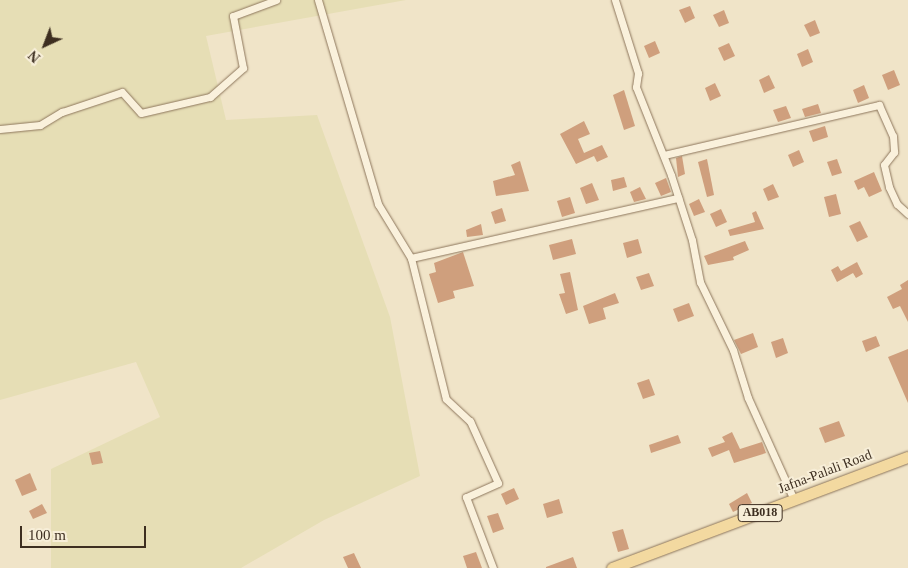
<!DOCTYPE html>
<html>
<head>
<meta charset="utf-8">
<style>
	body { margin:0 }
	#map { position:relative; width:908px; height:568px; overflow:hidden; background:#f0e4c8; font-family:Georgia,serif }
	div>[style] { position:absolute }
	.farmland>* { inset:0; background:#e6deb5 }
	.building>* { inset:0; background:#cf9f7d }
	.roads { filter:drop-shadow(0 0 1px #8d765c) drop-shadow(0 0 1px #8d765c) }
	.street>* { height:7px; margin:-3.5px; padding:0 3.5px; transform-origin:3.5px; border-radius:3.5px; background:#faf1dc }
	.primary>* { height:11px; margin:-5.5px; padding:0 5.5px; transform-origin:5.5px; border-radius:5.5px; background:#f3d9a0 }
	span { translate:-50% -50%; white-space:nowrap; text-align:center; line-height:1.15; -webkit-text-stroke:4px #f7eed8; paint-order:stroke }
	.shield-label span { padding:1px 4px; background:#f7eed8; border:1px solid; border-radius:4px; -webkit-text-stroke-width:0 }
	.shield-label { font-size:12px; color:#3d2e20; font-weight:700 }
	.street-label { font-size:14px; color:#3d2e20 }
	.north { position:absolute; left:20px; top:20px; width:50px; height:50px; -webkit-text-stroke:4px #f7eed8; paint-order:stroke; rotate:223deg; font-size:14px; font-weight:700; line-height:20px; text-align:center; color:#3d2e20 }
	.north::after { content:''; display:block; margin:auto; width:18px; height:22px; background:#3d2e20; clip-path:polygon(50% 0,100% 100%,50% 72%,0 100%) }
	.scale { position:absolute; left:20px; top:526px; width:126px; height:22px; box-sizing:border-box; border:2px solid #3d2e20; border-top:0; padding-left:6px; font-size:15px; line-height:18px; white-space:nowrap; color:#3d2e20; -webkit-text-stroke:4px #f7eed8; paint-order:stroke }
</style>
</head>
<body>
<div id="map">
	<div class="farmland">
		<div style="clip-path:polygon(0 0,406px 0,206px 36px,226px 120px,317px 115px,390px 317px,420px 476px,324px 520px,241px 568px,51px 568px,51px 469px,160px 417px,136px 362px,0 400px)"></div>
	</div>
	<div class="building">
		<div style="clip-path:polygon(690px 6px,695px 18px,685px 23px,679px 10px)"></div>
		<div style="clip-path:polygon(724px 10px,729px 23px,719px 27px,713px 15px)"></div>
		<div style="clip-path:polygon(815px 20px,820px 33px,810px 37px,804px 25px)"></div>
		<div style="clip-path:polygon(655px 41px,660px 53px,649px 58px,644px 46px)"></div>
		<div style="clip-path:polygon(729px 43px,735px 56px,724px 61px,718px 48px)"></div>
		<div style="clip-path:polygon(808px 49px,813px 62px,802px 67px,797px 54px)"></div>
		<div style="clip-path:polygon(894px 70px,900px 85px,888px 90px,882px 75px)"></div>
		<div style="clip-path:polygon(769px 75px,775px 88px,764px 93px,759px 80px)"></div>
		<div style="clip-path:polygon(715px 83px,721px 96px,710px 101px,705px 88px)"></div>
		<div style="clip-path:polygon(864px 85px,869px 98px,858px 103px,853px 90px)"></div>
		<div style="clip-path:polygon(624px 90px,635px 126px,624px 130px,613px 95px)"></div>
		<div style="clip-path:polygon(818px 104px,821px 113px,805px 117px,802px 109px)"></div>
		<div style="clip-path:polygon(786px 106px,791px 118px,778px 122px,773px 110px)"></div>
		<div style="clip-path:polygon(584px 121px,590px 134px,578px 139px,584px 153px,602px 145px,608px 157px,597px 162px,594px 156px,576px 164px,560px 134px)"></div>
		<div style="clip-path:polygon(825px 126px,828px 137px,813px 142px,809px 131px)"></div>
		<div style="clip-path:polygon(799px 150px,804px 162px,793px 167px,788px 155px)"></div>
		<div style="clip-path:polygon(682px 156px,685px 174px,678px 177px,676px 158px)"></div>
		<div style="clip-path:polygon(707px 159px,714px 195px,707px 197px,698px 162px)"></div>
		<div style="clip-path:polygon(837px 159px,842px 173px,832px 176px,827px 162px)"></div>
		<div style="clip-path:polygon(520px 161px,529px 191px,496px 196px,493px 181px,515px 175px,511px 165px)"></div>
		<div style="clip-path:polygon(874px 172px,882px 191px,869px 197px,864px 187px,858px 190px,854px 181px)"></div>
		<div style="clip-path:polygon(624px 177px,627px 187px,613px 191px,611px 180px)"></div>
		<div style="clip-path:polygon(666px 178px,671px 192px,661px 196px,655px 183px)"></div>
		<div style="clip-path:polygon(592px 183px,599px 200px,586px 204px,580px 188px)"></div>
		<div style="clip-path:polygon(773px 184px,779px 197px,768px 201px,763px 189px)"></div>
		<div style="clip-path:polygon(640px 187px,646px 199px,634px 202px,630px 192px)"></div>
		<div style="clip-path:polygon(836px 194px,841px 214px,829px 217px,824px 197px)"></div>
		<div style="clip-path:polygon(570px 197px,575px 213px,562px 217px,557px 201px)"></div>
		<div style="clip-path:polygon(699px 199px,705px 212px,694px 216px,689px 204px)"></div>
		<div style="clip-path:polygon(502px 208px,506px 221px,495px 224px,491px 212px)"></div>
		<div style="clip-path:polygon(721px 209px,727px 222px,716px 227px,710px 214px)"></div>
		<div style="clip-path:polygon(756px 211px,764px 229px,730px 236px,728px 230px,755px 222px,752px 213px)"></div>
		<div style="clip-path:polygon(860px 221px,868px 237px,857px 242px,849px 226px)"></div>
		<div style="clip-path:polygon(481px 224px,483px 235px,467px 237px,466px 230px)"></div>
		<div style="clip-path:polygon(572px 239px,576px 254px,553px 260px,549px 245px)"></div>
		<div style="clip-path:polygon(638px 239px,642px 253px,627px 258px,623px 243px)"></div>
		<div style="clip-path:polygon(745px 241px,749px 250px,733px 257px,734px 260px,708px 265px,704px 256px)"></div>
		<div style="clip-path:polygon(463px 252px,474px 286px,453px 291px,455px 298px,438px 303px,429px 274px,436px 272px,434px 263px)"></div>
		<div style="clip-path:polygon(857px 262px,863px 274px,856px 278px,853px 273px,837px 282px,831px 270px,838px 266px,841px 271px)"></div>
		<div style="clip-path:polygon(570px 272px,578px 310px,566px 314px,559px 294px,565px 293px,560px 274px)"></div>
		<div style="clip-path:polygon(649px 273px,654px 286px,641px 290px,636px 277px)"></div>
		<div style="clip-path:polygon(908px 280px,908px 322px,900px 306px,893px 309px,887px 297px,902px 289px,900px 285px)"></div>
		<div style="clip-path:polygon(615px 293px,619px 303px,603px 308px,606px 319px,589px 324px,583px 306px)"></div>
		<div style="clip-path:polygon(689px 303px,694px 316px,678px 322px,673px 309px)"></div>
		<div style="clip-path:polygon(753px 333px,758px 347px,741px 354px,734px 340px)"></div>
		<div style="clip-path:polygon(876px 336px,880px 346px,866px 352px,862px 341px)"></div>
		<div style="clip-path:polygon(783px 338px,788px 353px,776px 358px,771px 342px)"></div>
		<div style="clip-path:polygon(908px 349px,908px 403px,888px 357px)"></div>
		<div style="clip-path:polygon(649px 379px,655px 395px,643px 399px,637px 383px)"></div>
		<div style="clip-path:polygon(839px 421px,845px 436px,825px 443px,819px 428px)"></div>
		<div style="clip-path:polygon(732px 432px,740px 449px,762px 442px,766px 453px,734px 463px,729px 450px,712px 457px,708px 448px,725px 442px,722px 437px)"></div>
		<div style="clip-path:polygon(678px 435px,681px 443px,651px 453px,649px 445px)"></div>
		<div style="clip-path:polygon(100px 451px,103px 463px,92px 465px,89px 453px)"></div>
		<div style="clip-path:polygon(30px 473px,37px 490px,22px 496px,15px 480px)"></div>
		<div style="clip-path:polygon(514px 488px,519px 499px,506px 505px,501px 494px)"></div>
		<div style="clip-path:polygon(747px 493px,752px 503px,733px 512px,729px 504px)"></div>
		<div style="clip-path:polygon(559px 499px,563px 513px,547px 518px,543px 504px)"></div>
		<div style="clip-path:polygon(42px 504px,47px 513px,33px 519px,29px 511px)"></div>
		<div style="clip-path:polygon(498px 513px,504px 529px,493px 533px,487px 516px)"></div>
		<div style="clip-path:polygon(623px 529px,629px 549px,618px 552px,612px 532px)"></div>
		<div style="clip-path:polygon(476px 552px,482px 568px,467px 568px,463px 556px)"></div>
		<div style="clip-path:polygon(354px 553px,361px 568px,348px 568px,343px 557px)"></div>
		<div style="clip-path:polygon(573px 557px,577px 568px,546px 568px,546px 567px)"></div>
	</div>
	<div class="roads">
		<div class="street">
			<div style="left:318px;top:0;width:213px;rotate:73.6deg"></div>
			<div style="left:378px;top:204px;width:63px;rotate:58.6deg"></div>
			<div style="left:411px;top:258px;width:145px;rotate:76.1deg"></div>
			<div style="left:446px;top:399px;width:33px;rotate:43deg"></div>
			<div style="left:470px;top:421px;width:68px;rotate:65.7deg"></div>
			<div style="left:498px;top:483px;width:35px;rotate:156deg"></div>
			<div style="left:466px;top:497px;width:76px;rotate:69.2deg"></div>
			<div style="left:615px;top:0;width:77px;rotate:72.5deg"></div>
			<div style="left:638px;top:73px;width:14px;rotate:98deg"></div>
			<div style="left:636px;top:87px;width:95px;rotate:68.3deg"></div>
			<div style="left:671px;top:175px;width:68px;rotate:72.1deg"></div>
			<div style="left:692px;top:240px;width:43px;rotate:79.2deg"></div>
			<div style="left:700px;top:282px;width:76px;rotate:64.1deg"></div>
			<div style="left:733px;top:350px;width:50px;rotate:72.6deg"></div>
			<div style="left:748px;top:398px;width:112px;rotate:65.7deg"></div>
			<div style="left:0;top:129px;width:40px;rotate:-5.7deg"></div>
			<div style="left:40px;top:125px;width:26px;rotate:-31deg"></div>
			<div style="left:62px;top:112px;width:63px;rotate:-18.4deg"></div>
			<div style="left:122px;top:92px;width:28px;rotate:48deg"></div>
			<div style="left:141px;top:113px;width:71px;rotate:-13.1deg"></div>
			<div style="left:210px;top:97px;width:44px;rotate:-41.3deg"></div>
			<div style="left:243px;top:68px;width:53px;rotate:-100.9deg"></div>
			<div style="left:233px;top:16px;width:46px;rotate:-20.4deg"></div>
			<div style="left:664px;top:155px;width:221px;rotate:-13.1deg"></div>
			<div style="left:879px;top:105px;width:34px;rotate:66deg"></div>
			<div style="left:893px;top:136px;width:16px;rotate:86deg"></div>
			<div style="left:894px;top:152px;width:16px;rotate:128deg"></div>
			<div style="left:884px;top:165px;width:23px;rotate:77deg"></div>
			<div style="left:889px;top:187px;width:19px;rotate:65deg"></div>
			<div style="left:897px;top:204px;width:15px;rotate:42deg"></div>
			<div style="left:411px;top:258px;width:274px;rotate:-12.7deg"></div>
		</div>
		<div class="primary">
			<div style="left:612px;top:568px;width:316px;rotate:-20.6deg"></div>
		</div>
	</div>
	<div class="shield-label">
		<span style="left:760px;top:513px">AB018</span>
	</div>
	<div class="street-label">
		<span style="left:825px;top:472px;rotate:-21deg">Jafna-Palali Road</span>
	</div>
	<div class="north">N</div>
	<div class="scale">100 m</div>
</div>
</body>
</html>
